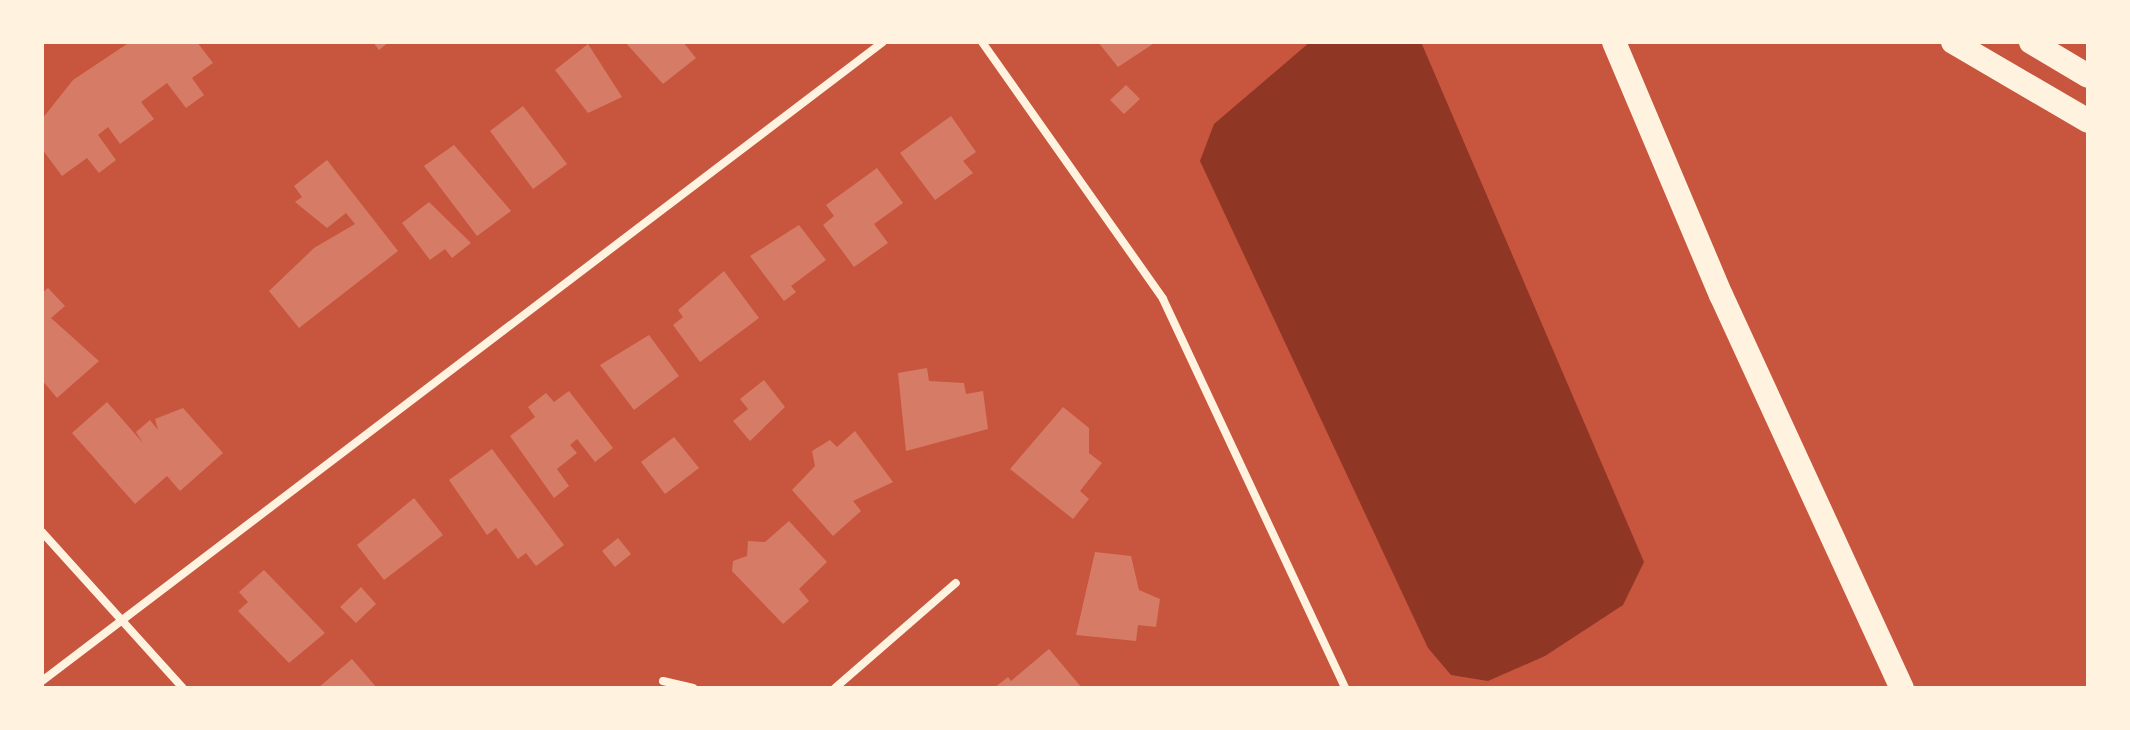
<!DOCTYPE html>
<html>
<head>
<meta charset="utf-8">
<style>
	body { margin:0 }
	#map { position:relative; width:2130px; height:730px; overflow:hidden; background:#c8553d; font-family:"DejaVu Sans",sans-serif }
	div>[style] { position:absolute }
	.water>* { inset:0; background:#8f3625 }
	.building>* { inset:0; background:#d67c66 }
	.minor>* { height:8px; margin:-4px; padding:0 4px; transform-origin:4px; border-radius:4px; background:#fff3e0 }
	.motorway>* { height:24px; margin:-12px; padding:0 12px; transform-origin:12px; border-radius:12px; background:#fff3e0 }
	span { translate:-50% -50%; white-space:nowrap; text-align:center; line-height:1.15; -webkit-text-stroke:6px #fff3e0; paint-order:stroke }
	.frame { position:absolute; inset:0; border:44px solid #fff3e0; pointer-events:none }
</style>
</head>
<body>
<div id="map">
	<div class="water">
		<div style="clip-path:polygon(1310px 42px,1421px 42px,1644px 562px,1623px 605px,1545px 656px,1488px 681px,1451px 675px,1428px 648px,1200px 161px,1214px 124px)"></div>
	</div>
	<div class="building">
		<div style="clip-path:polygon(130px 42px,197px 42px,213px 63px,192px 78px,204px 95px,186px 108px,167px 83px,141px 102px,154px 119px,120px 144px,108px 127px,98px 135px,116px 160px,99px 173px,87px 158px,62px 176px,42px 149px,42px 119px,73px 80px)"></div>
		<div style="clip-path:polygon(373px 42px,389px 42px,379px 50px)"></div>
		<div style="clip-path:polygon(625px 42px,683px 42px,696px 58px,663px 84px)"></div>
		<div style="clip-path:polygon(1098px 42px,1156px 42px,1118px 67px)"></div>
		<div style="clip-path:polygon(588px 44px,622px 97px,588px 113px,555px 70px)"></div>
		<div style="clip-path:polygon(1126px 85px,1140px 99px,1124px 114px,1110px 100px)"></div>
		<div style="clip-path:polygon(523px 106px,567px 164px,533px 189px,490px 131px)"></div>
		<div style="clip-path:polygon(951px 116px,976px 152px,963px 161px,973px 173px,935px 200px,900px 153px)"></div>
		<div style="clip-path:polygon(454px 145px,511px 211px,477px 236px,424px 166px)"></div>
		<div style="clip-path:polygon(327px 160px,398px 251px,299px 328px,269px 291px,314px 248px,355px 224px,346px 213px,327px 228px,295px 202px,302px 197px,294px 186px)"></div>
		<div style="clip-path:polygon(877px 168px,903px 203px,874px 224px,888px 243px,854px 267px,823px 225px,834px 216px,826px 205px)"></div>
		<div style="clip-path:polygon(429px 202px,471px 243px,452px 258px,445px 249px,430px 260px,402px 223px)"></div>
		<div style="clip-path:polygon(799px 225px,826px 260px,791px 286px,796px 292px,784px 301px,750px 256px)"></div>
		<div style="clip-path:polygon(724px 271px,759px 318px,700px 362px,673px 325px,683px 317px,678px 310px)"></div>
		<div style="clip-path:polygon(48px 288px,65px 306px,51px 318px,99px 361px,57px 398px,42px 380px,42px 293px)"></div>
		<div style="clip-path:polygon(649px 335px,679px 376px,634px 410px,600px 365px)"></div>
		<div style="clip-path:polygon(927px 368px,929px 381px,964px 383px,966px 394px,983px 391px,988px 429px,906px 451px,898px 373px)"></div>
		<div style="clip-path:polygon(764px 380px,785px 407px,750px 441px,733px 421px,748px 409px,740px 399px)"></div>
		<div style="clip-path:polygon(569px 391px,613px 448px,595px 462px,577px 439px,570px 445px,577px 453px,557px 469px,569px 486px,554px 498px,510px 436px,535px 417px,528px 407px,546px 393px,554px 402px)"></div>
		<div style="clip-path:polygon(107px 402px,143px 443px,136px 432px,150px 420px,158px 430px,155px 419px,183px 408px,223px 453px,180px 491px,167px 476px,135px 504px,72px 433px)"></div>
		<div style="clip-path:polygon(1063px 407px,1089px 428px,1089px 453px,1102px 463px,1080px 491px,1089px 499px,1073px 519px,1010px 469px)"></div>
		<div style="clip-path:polygon(855px 431px,893px 482px,853px 501px,861px 511px,833px 536px,792px 490px,815px 466px,812px 451px,830px 440px,837px 447px)"></div>
		<div style="clip-path:polygon(674px 437px,699px 468px,665px 494px,641px 462px)"></div>
		<div style="clip-path:polygon(492px 449px,564px 545px,536px 566px,526px 553px,518px 559px,496px 528px,487px 535px,449px 480px)"></div>
		<div style="clip-path:polygon(414px 498px,443px 535px,384px 580px,357px 545px)"></div>
		<div style="clip-path:polygon(789px 521px,827px 562px,799px 589px,809px 601px,783px 624px,732px 571px,733px 561px,747px 556px,748px 541px,765px 542px)"></div>
		<div style="clip-path:polygon(618px 538px,631px 554px,615px 567px,602px 551px)"></div>
		<div style="clip-path:polygon(1095px 552px,1131px 556px,1139px 590px,1160px 599px,1156px 627px,1138px 625px,1136px 641px,1076px 635px)"></div>
		<div style="clip-path:polygon(264px 570px,325px 633px,289px 663px,238px 611px,248px 602px,239px 592px)"></div>
		<div style="clip-path:polygon(361px 587px,376px 604px,356px 623px,340px 607px)"></div>
		<div style="clip-path:polygon(1049px 649px,1082px 688px,994px 688px,1008px 677px,1011px 681px)"></div>
		<div style="clip-path:polygon(352px 659px,377px 688px,318px 688px)"></div>
	</div>
	<div class="minor">
		<div style="left:982px;top:42px;width:314px;rotate:54.8deg"></div>
		<div style="left:1163px;top:299px;width:429px;rotate:64.9deg"></div>
		<div style="left:42px;top:532px;width:210px;rotate:47.9deg"></div>
		<div style="left:42px;top:681px;width:1056px;rotate:-37.23deg"></div>
		<div style="left:663px;top:681px;width:31px;rotate:13deg"></div>
		<div style="left:835px;top:688px;width:160px;rotate:-41deg"></div>
	</div>
	<div class="motorway">
		<div style="left:1614px;top:42px;width:275px;rotate:67.1deg"></div>
		<div style="left:1721px;top:295px;width:433px;rotate:65.3deg"></div>
		<div style="left:1953px;top:42px;width:156px;rotate:30.3deg"></div>
		<div style="left:2031px;top:42px;width:66px;rotate:30.8deg"></div>
	</div>
	<div class="frame"></div>
</div>
</body>
</html>
